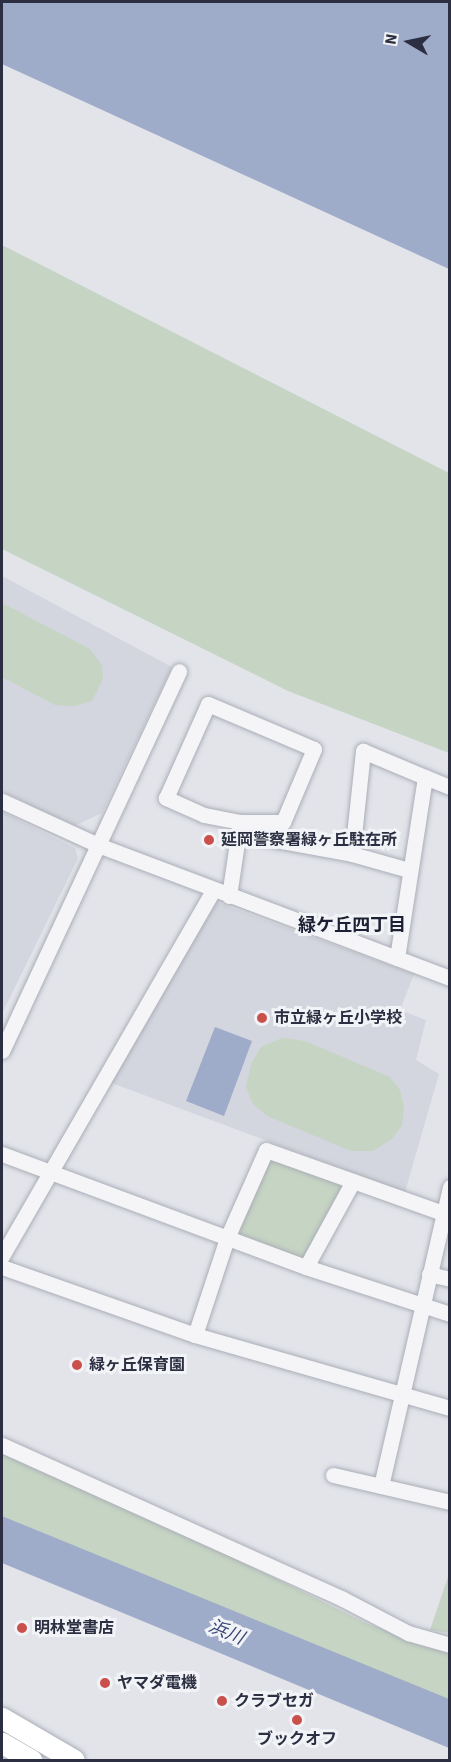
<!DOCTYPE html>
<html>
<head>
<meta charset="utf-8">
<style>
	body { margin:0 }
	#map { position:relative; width:451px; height:1762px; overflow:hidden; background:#e2e4ea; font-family:"Source Sans 3","Noto Sans JP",sans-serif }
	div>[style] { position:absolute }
	.built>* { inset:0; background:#d4d6df }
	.green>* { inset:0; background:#c5d4c3 }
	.water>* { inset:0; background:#9eabc9 }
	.roads { filter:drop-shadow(0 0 2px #abaeb7) drop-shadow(0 0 2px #abaeb7) }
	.minor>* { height:15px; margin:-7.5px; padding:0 7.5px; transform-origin:7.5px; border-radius:7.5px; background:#f5f5f8 }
	.highway>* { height:21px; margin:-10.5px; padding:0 10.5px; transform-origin:10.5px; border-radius:10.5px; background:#fff }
	.dots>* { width:16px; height:16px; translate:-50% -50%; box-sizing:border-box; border:3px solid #f2f3f7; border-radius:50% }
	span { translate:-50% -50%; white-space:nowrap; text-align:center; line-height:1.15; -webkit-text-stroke:6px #f2f3f7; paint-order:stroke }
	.poi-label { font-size:16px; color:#2b2f41; font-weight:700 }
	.left { translate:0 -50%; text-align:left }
	.neighbourhood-label { font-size:18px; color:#1d2032; font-weight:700 }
	.water-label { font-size:18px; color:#364674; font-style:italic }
	.frame { position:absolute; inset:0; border:3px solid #2b2f41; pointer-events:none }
	.north { position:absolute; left:379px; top:12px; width:60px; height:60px; -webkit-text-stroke:4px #f2f3f7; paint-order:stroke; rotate:279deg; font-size:16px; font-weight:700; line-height:24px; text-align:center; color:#2b2f41 }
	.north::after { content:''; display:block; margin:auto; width:21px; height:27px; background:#2b2f41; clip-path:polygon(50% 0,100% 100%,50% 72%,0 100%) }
</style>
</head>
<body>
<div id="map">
	<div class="built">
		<div style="clip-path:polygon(2px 576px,172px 667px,102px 813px,74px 826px,2px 791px)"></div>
		<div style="clip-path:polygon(2px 812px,75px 848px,78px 858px,2px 1014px)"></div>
		<div style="clip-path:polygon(213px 901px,414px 974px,400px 1010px,426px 1020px,416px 1060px,439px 1074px,405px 1192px,109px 1082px)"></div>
	</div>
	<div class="green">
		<div style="clip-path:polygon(2px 245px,449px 473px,449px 753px,288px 691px,2px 549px)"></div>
		<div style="clip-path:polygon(2px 603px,90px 649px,102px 665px,103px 679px,92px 701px,74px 706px,55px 705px,2px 677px)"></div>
		<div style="clip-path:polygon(282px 1038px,305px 1041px,390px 1077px,400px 1090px,404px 1107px,402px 1125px,392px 1139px,373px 1151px,351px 1151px,267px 1116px,253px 1104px,246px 1087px,251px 1064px,261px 1047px)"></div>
		<div style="clip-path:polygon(269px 1158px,346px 1186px,305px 1262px,234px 1236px)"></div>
		<div style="clip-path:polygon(2px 1454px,230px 1556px,366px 1623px,449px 1654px,449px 1703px,2px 1516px)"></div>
		<div style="clip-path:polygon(449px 1574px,449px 1633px,430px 1630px)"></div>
	</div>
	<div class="water">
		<div style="clip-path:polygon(2px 2px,449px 2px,449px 269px,2px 64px)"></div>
		<div style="clip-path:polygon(215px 1027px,252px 1041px,224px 1116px,186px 1101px)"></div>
		<div style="clip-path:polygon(2px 1516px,449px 1699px,449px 1748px,2px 1563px)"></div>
	</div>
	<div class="roads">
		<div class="minor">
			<div style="left:2px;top:801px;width:106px;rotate:24.6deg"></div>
			<div style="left:98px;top:845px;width:376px;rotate:20.7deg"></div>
			<div style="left:238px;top:833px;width:116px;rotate:10.4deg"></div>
			<div style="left:352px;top:854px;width:59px;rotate:15.7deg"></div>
			<div style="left:352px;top:854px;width:104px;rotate:-83.9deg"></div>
			<div style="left:363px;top:751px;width:67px;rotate:22.8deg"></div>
			<div style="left:229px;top:896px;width:75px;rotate:-81.5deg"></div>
			<div style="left:240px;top:822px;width:37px;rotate:-169deg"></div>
			<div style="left:204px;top:815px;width:42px;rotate:-155.9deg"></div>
			<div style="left:166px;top:798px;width:103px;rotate:-65.9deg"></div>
			<div style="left:208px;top:704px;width:115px;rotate:23deg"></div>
			<div style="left:314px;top:749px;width:79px;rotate:113deg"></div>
			<div style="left:283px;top:822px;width:43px;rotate:180deg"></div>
			<div style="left:397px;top:958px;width:183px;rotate:-81.2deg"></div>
			<div style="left:425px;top:777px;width:27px;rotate:22deg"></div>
			<div style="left:2px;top:1051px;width:419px;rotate:-65deg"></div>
			<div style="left:2px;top:1154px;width:324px;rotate:20.4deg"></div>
			<div style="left:306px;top:1267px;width:151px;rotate:18.1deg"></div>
			<div style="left:2px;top:1256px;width:422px;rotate:-60deg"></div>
			<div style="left:2px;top:1267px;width:205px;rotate:19.4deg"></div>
			<div style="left:195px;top:1335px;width:265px;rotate:16deg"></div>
			<div style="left:306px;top:1267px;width:98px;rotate:-61.3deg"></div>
			<div style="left:429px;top:1274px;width:22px;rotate:13deg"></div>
			<div style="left:195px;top:1335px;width:102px;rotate:-71.7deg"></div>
			<div style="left:227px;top:1238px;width:96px;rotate:-66.1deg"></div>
			<div style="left:266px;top:1150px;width:188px;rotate:19.6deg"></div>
			<div style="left:2px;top:1445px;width:372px;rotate:24.3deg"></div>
			<div style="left:341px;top:1598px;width:76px;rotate:27.6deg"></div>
			<div style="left:408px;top:1633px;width:44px;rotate:15.9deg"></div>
			<div style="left:333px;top:1475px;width:120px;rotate:13deg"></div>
			<div style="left:381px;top:1486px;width:307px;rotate:-77deg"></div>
		</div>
		<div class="highway">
			<div style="left:2px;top:1718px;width:83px;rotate:30.3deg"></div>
			<div style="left:2px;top:1743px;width:34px;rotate:30deg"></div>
		</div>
	</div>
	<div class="dots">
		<div style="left:209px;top:840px;background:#ca504c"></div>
		<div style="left:262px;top:1018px;background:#ca504c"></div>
		<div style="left:77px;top:1365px;background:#ca504c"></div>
		<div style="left:22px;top:1628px;background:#ca504c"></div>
		<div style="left:105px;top:1683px;background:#ca504c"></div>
		<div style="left:222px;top:1701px;background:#ca504c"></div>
		<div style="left:297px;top:1720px;background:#ca504c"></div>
	</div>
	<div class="poi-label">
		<span class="left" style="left:221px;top:840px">延岡警察署緑ヶ丘駐在所</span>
		<span class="left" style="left:274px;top:1018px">市立緑ヶ丘小学校</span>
		<span class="left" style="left:89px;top:1365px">緑ヶ丘保育園</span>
		<span class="left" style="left:34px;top:1628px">明林堂書店</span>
		<span class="left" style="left:117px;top:1683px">ヤマダ電機</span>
		<span class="left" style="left:234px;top:1701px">クラブセガ</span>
		<span style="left:297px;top:1739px">ブックオフ</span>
	</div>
	<div class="neighbourhood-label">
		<span style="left:352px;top:926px">緑ケ丘四丁目</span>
	</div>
	<div class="water-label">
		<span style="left:226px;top:1633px;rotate:23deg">浜川</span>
	</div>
	<div class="frame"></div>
	<div class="north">N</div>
</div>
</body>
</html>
